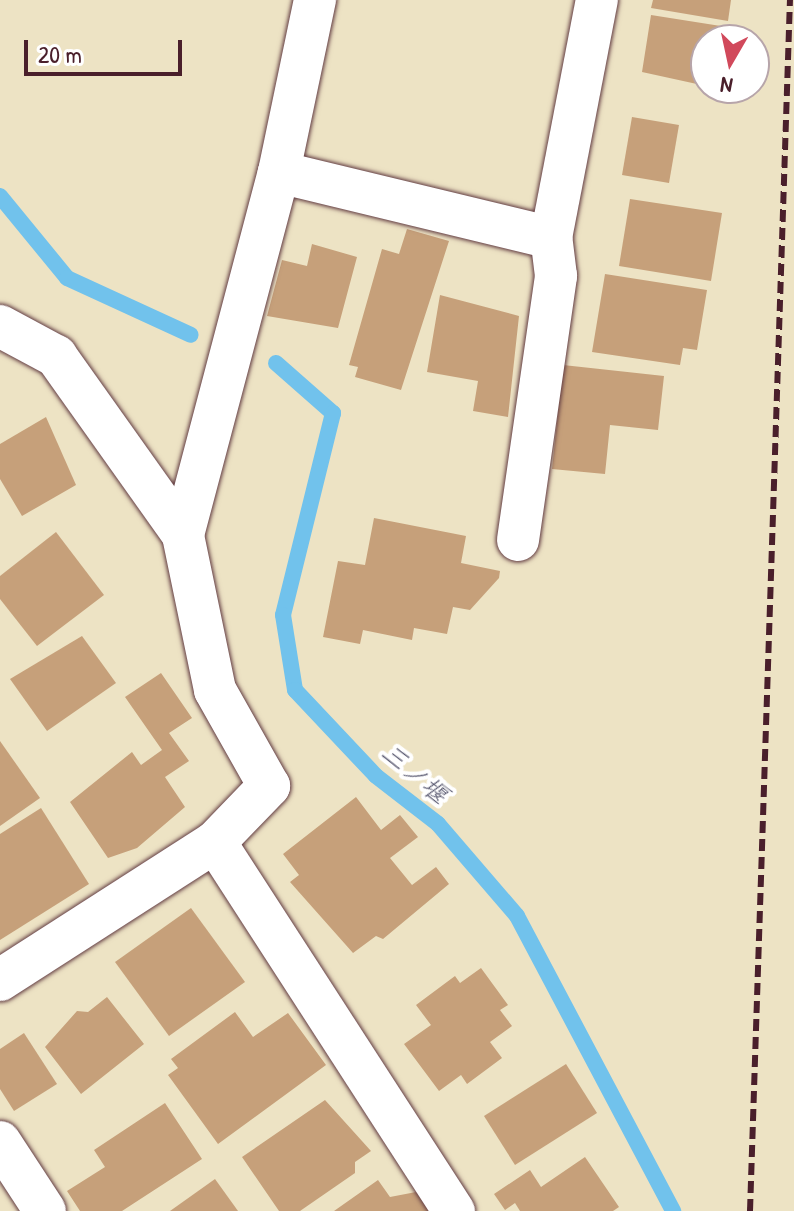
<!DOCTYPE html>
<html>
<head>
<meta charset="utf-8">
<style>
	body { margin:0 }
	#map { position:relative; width:794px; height:1211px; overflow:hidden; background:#ede3c4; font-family:"Patrick Hand","Klee One",sans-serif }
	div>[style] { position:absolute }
	.stream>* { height:16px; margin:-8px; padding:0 8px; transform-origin:8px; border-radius:8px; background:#71c2ec }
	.building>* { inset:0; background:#c6a07a }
	.roads { filter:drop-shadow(0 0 2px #623c42) drop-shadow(0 0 2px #623c42) }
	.street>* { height:42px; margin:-21px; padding:0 21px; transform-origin:21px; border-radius:21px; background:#fff }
	.rail>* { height:6px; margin-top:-3px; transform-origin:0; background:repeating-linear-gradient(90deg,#4a1f2b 0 12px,transparent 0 18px) }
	span { translate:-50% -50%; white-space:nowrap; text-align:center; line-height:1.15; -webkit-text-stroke:8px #fff; paint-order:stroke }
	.water-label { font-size:26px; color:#58586f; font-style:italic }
	.north { position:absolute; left:690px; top:24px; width:80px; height:80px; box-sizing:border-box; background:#fff; border:2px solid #b7a5aa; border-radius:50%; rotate:189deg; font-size:22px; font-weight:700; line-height:32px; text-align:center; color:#4a1f2b }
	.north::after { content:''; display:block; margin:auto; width:28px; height:36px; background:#d1495b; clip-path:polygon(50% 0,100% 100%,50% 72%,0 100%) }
	.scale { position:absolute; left:24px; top:40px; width:158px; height:36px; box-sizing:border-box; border:4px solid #4a1f2b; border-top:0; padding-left:10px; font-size:24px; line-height:28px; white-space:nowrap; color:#4a1f2b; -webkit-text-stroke:6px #fff; paint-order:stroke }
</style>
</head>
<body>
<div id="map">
	<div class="stream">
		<div style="left:0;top:196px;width:106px;rotate:50.7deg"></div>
		<div style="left:67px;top:278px;width:136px;rotate:24.7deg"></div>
		<div style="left:276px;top:363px;width:76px;rotate:41.3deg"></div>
		<div style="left:333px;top:413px;width:208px;rotate:103.9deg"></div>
		<div style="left:283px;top:615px;width:76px;rotate:80.9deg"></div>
		<div style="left:295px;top:690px;width:118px;rotate:46.7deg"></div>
		<div style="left:376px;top:776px;width:78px;rotate:37.7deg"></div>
		<div style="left:438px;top:824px;width:121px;rotate:49.3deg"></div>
		<div style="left:517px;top:916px;width:334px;rotate:62.1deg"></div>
	</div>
	<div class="building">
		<div style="clip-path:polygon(653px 0,731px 0,728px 21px,651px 8px)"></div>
		<div style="clip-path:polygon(651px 15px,746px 30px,744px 40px,706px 40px,706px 86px,642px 72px)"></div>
		<div style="clip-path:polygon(632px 117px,679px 125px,669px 183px,622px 175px)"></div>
		<div style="clip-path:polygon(630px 199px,722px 213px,711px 281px,619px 266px)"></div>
		<div style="clip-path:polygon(407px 229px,449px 241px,401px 390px,355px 377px,358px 367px,349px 365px,382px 249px,399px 254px)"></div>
		<div style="clip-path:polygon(312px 244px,357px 257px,338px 328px,267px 316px,282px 260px,307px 266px)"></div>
		<div style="clip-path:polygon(605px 274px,707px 290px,697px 350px,683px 348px,680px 365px,592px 352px)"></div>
		<div style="clip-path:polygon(440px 295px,519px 316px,508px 417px,473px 411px,478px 381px,427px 372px)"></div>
		<div style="clip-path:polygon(563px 365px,664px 376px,658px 430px,610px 425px,605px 474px,552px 469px)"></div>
		<div style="clip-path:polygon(46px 417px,76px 485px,22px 516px,0 479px,0 444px)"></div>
		<div style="clip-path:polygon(374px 518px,466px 536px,461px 563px,500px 571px,499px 578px,470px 610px,453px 607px,447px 634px,414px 628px,412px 640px,363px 630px,360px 644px,323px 637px,338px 561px,365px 565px)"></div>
		<div style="clip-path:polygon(56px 532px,104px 595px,37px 646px,0 599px,0 576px)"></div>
		<div style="clip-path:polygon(82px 636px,116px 683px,47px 731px,10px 679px)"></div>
		<div style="clip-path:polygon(161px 673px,192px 718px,169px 733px,189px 761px,165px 777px,185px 807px,137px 848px,108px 858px,70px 802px,132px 752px,141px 765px,162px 750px,125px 697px)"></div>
		<div style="clip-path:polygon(0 741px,40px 798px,0 826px)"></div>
		<div style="clip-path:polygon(356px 797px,381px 830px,400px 815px,418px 837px,390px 858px,412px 885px,436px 867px,449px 884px,383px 939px,376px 936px,353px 953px,290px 882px,299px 875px,283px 854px)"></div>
		<div style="clip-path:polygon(41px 808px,89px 884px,0 940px,0 834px)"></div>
		<div style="clip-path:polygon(191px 908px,245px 982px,169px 1036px,115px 962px)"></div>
		<div style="clip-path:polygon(481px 968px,508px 1005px,500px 1010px,512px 1026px,490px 1042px,502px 1058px,467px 1084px,461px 1075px,439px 1091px,404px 1044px,431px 1025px,416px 1005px,455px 976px,460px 983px)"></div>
		<div style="clip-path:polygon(107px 997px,144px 1044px,81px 1094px,45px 1047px,77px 1011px,88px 1012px)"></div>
		<div style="clip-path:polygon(235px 1012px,253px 1037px,288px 1013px,326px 1065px,218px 1144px,168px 1075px,178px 1068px,171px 1059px)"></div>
		<div style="clip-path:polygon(24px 1033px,57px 1084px,14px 1111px,0 1089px,0 1049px)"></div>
		<div style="clip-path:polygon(566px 1064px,597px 1113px,515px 1165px,484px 1116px)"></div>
		<div style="clip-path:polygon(325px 1100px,371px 1151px,355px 1162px,355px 1173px,300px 1211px,279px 1211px,242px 1157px)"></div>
		<div style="clip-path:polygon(165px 1103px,202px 1159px,122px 1211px,80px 1211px,67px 1191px,105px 1167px,94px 1150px)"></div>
		<div style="clip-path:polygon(585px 1157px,619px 1207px,613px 1211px,520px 1211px,515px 1203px,505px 1210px,494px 1194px,530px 1170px,541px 1187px)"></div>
		<div style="clip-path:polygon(215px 1179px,238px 1211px,170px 1211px)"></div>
		<div style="clip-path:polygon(378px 1180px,390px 1197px,416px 1192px,430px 1211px,334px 1211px)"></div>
	</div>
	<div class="roads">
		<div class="street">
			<div style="left:279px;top:172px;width:280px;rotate:13.6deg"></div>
			<div style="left:551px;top:238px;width:242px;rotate:-79.1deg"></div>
			<div style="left:0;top:326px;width:64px;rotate:28.2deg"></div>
			<div style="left:56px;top:356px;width:219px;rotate:54.6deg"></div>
			<div style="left:518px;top:540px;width:267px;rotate:-81.8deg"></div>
			<div style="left:556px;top:276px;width:38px;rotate:-97deg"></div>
			<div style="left:215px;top:842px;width:440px;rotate:57.1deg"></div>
			<div style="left:0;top:980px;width:255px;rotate:-32.7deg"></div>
			<div style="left:215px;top:842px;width:78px;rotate:-46deg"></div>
			<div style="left:269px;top:786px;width:110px;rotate:-119.4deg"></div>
			<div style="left:215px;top:690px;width:158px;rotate:-101.7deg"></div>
			<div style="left:183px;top:535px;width:375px;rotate:-75.2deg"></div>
			<div style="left:279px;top:172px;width:176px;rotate:-78.2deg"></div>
			<div style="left:0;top:1142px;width:82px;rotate:56.9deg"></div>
		</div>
	</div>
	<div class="rail">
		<div style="left:750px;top:1211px;width:1212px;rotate:-88.11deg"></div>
	</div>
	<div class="water-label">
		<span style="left:415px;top:773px;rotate:40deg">三ノ堰</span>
	</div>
	<div class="north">N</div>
	<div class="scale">20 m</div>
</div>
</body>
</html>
